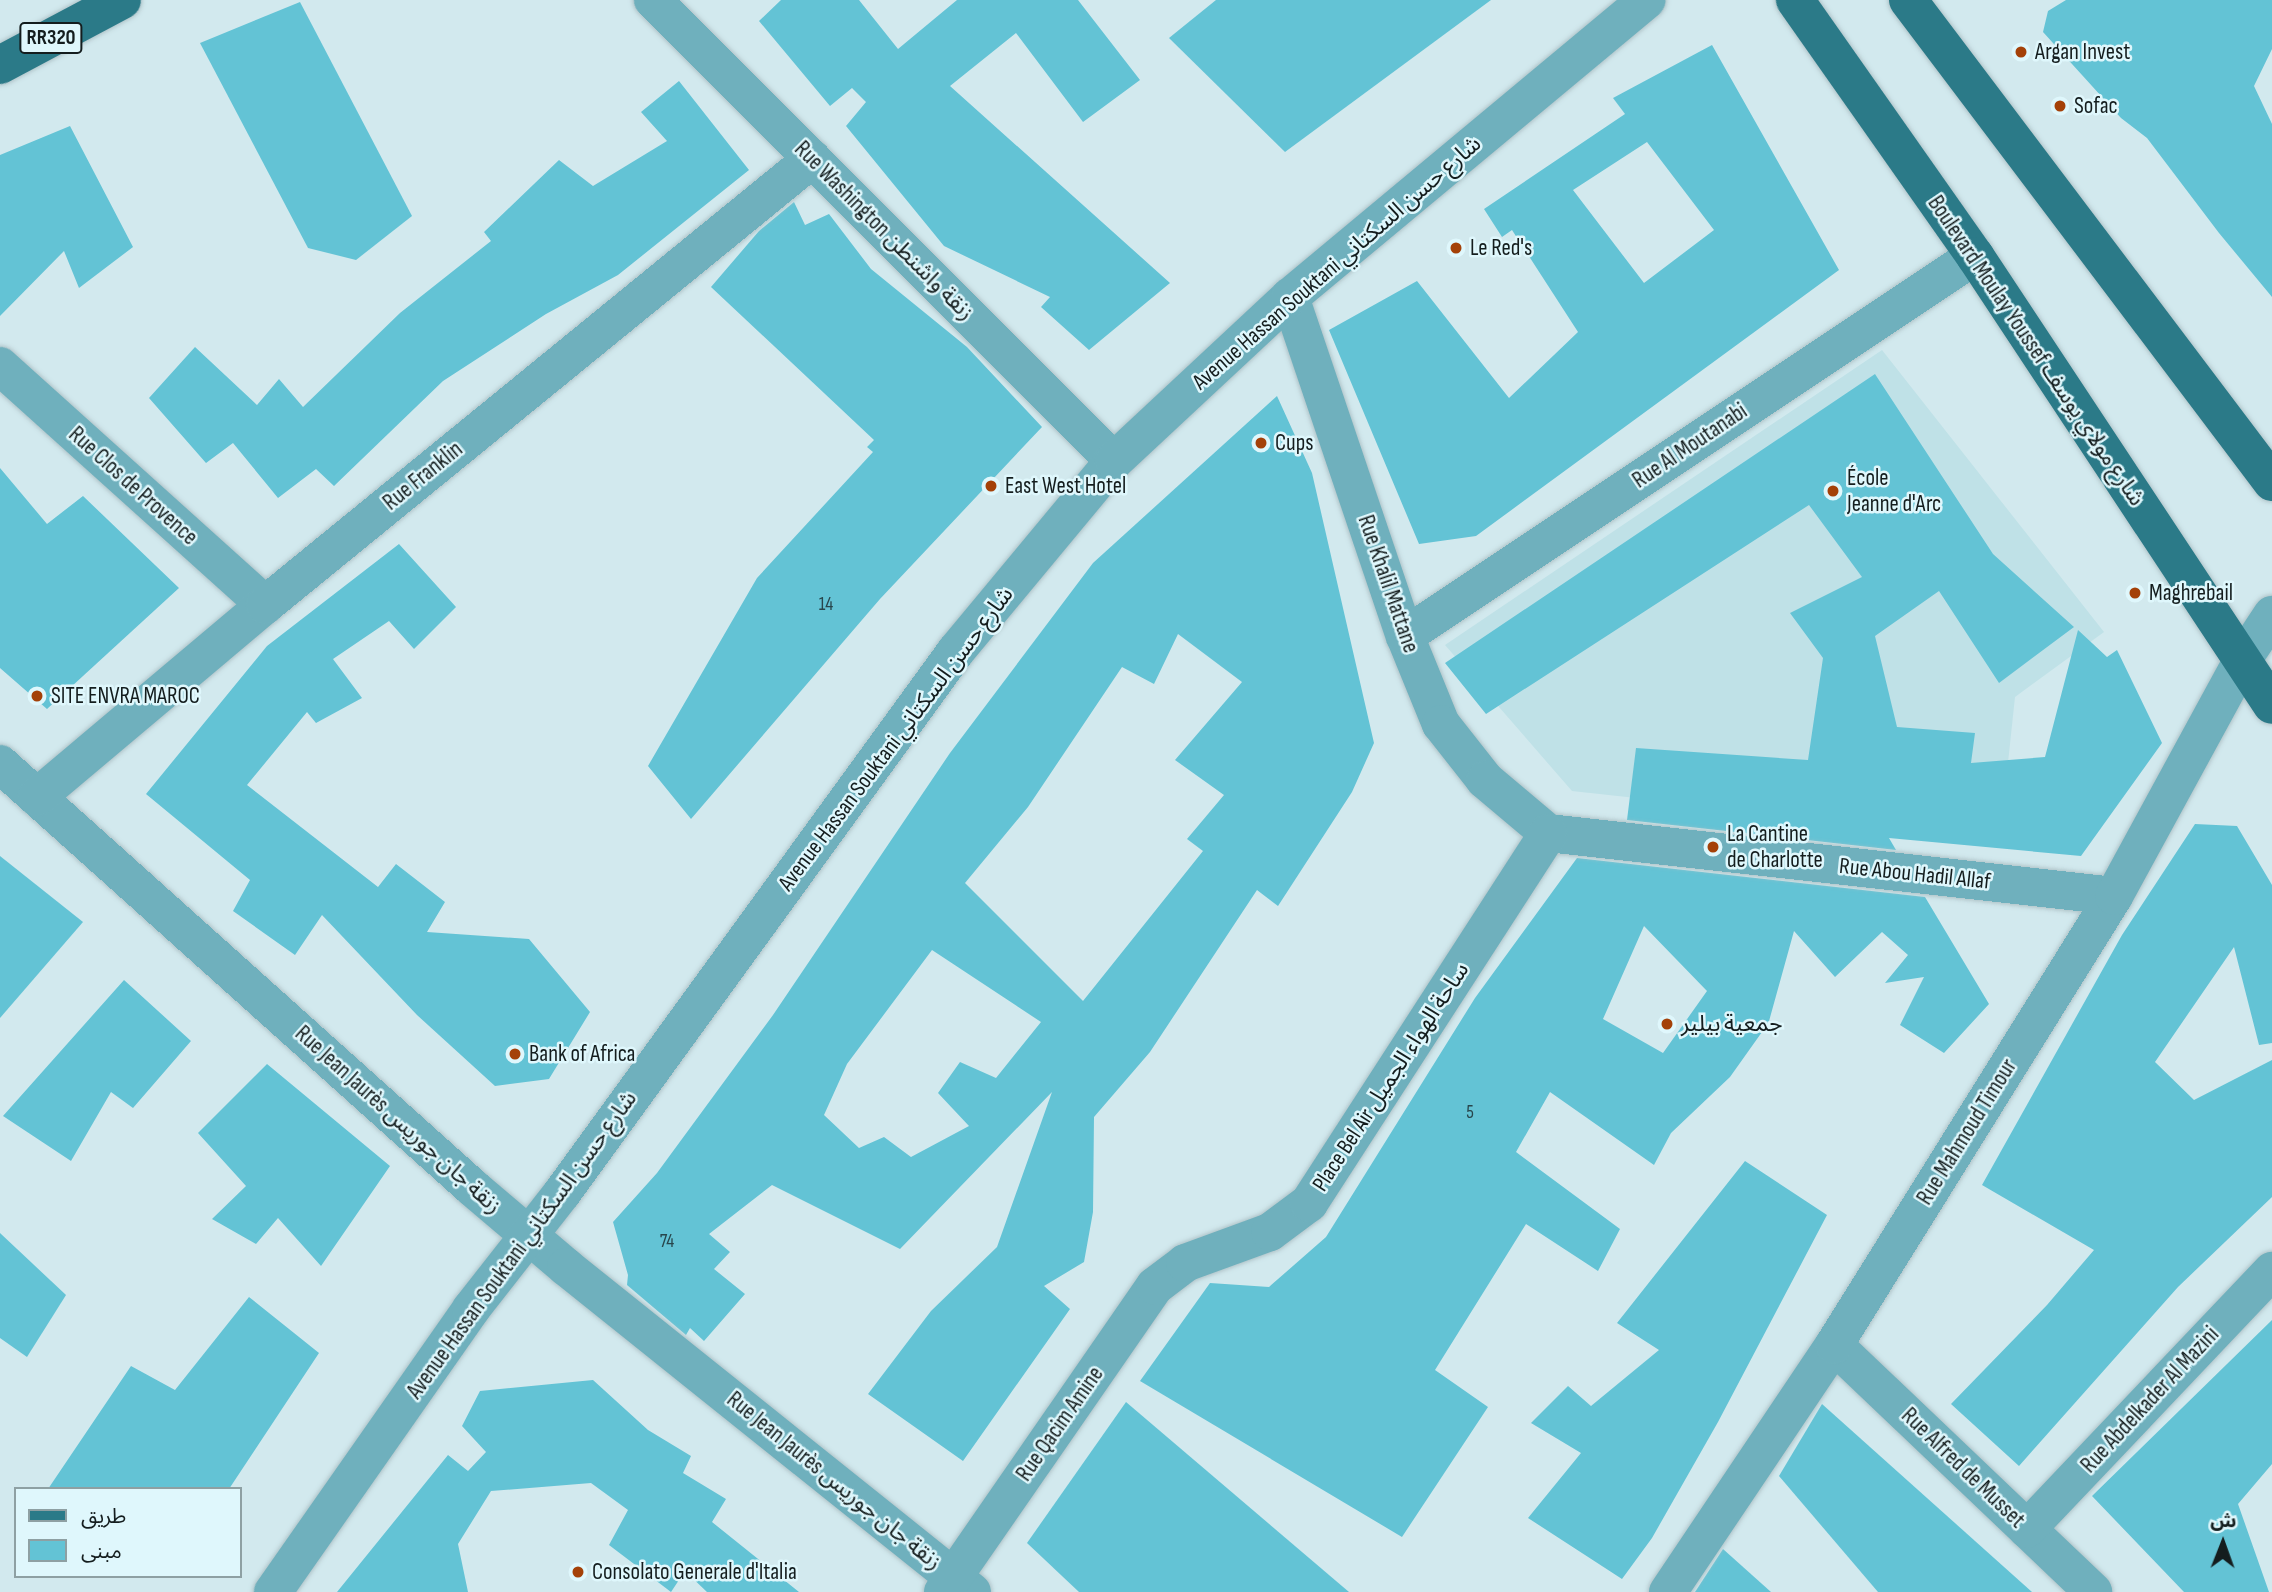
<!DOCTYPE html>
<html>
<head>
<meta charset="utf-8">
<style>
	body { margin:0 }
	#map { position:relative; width:2272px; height:1592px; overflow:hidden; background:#d2e9ee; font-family:"Sofia Sans Condensed","Noto Sans Arabic",sans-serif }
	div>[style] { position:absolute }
	.built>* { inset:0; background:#bfe1e7 }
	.building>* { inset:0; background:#63c3d5 }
	.roads { filter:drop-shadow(0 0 2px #b0c4c9) drop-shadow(0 0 2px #b0c4c9) }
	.minor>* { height:38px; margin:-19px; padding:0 19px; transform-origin:19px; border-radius:19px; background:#6fb0bd }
	.major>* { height:38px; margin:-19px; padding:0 19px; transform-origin:19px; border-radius:19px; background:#2b7a88 }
	.dots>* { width:19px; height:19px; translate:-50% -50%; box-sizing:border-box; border:4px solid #dff7fc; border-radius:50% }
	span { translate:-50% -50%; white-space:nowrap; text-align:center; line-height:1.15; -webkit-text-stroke:5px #dff7fc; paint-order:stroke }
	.number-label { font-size:19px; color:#28464c }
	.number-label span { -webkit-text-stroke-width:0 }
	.shield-label span { padding:2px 5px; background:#dff7fc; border:2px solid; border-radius:5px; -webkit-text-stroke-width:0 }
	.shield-label { font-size:21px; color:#141d1e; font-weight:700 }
	.poi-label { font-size:23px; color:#141d1e }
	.left { translate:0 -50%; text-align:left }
	.street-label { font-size:23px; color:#141d1e }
	.legend { position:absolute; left:14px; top:1487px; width:228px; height:91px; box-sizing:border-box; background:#dff7fc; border:2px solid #8ea0a3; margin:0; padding:9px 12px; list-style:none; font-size:21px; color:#141d1e }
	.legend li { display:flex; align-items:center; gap:14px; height:35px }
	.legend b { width:35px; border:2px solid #8ea0a3 }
	.north { position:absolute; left:2188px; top:1508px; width:70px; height:70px; -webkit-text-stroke:5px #dff7fc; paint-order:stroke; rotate:1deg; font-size:19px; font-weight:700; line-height:28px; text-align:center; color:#141d1e }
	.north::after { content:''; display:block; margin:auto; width:24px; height:32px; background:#141d1e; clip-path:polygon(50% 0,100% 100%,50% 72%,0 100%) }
</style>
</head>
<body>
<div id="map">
	<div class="built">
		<div style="clip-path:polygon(1882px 350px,2104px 632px,2015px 697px,2000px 838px,1572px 791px,1445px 645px)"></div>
	</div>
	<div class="building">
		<div style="clip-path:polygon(781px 0,859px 0,898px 49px,957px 0,1078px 0,1140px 80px,1083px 122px,1016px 33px,950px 86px,1170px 283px,1089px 350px,1041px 307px,1050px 297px,944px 246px,846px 126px,866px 102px,852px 88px,830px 106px,759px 21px)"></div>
		<div style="clip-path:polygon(1216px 0,1491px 0,1285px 152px,1169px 38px)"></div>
		<div style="clip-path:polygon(2066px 0,2272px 0,2272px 49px,2254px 86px,2272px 124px,2272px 297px,2219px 233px,2147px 138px,2121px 118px,2043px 32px,2048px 11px)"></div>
		<div style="clip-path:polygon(300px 2px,412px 216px,356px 260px,308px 248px,200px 43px)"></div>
		<div style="clip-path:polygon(evenodd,1712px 45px,1839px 270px,1476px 536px,1419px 544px,1329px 330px,1417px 281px,1509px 398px,1578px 332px,1512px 230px,1502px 237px,1484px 209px,1625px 114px,1613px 98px,1712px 45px,1647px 142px,1714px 230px,1644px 283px,1573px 190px,1647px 142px)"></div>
		<div style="clip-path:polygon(679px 81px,749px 170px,618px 275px,546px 314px,443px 381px,334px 486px,316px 469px,278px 498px,233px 443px,206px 463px,149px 398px,195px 347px,257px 405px,279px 379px,303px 407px,400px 313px,491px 241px,484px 232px,559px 160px,593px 186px,667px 141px,641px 112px)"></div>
		<div style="clip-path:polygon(70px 126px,133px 247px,79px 288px,64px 251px,0 316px,0 155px)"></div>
		<div style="clip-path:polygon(794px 202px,805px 225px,829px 214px,871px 269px,967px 347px,1042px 427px,880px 599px,691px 819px,648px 766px,757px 578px,873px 452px,867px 447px,874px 440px,711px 287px,759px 231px)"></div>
		<div style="clip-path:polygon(1875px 374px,1993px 554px,2074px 627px,1999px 683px,1939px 591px,1875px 636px,1897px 727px,1975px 733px,1971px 763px,2045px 757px,2078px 630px,2107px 657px,2117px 650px,2162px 743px,2081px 856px,1889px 838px,1896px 850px,1627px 820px,1636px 748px,1808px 760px,1823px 658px,1790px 613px,1862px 577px,1809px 505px,1486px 714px,1445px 663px)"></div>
		<div style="clip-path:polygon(evenodd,1277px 396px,1312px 473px,1374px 743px,1352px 792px,1278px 906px,1257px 890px,1150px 1052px,1094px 1117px,1093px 1212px,1084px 1262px,1044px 1286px,1070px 1309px,963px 1461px,868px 1394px,931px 1311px,997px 1247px,1052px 1092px,900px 1249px,772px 1185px,709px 1234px,730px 1252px,714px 1269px,745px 1294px,704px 1341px,690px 1328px,686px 1335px,627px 1285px,628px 1275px,613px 1222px,657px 1173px,773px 1015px,950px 753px,1093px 563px,1277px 396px,1178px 634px,1242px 682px,1175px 760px,1224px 795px,1187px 839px,1203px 851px,1083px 1001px,965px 883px,1028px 807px,1122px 667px,1154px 684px,1178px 634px,1277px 396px,932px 950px,1041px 1022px,996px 1078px,960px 1062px,938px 1093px,969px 1126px,911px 1157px,884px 1137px,859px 1148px,824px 1115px,847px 1064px,932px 950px)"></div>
		<div style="clip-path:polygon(0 468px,47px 524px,83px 496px,179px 588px,47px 709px,0 668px)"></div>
		<div style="clip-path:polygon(399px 544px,456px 607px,414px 649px,389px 621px,333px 659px,362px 698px,316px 723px,307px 712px,247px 785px,378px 887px,396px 864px,445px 902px,427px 932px,529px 939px,590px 1012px,549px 1079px,495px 1086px,417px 1015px,322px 915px,295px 955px,233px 911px,250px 880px,146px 794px,267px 646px)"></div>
		<div style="clip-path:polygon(2195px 824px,2237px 826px,2272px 885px,2272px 1043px,2259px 1045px,2234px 947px,2155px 1062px,2194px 1100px,2272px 1060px,2272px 1197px,2178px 1287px,2019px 1466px,1951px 1404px,2047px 1305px,2094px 1250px,1982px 1185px,2122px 935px)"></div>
		<div style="clip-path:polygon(0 856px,83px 922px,0 1018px)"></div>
		<div style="clip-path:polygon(evenodd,1577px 858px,1925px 897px,1989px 1004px,1944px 1053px,1900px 1025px,1924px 977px,1885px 983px,1908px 955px,1882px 932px,1835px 977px,1794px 931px,1766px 1032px,1762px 1032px,1730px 1077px,1671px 1133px,1654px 1165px,1550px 1092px,1516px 1152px,1620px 1229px,1598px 1271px,1526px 1224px,1435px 1370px,1488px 1407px,1402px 1537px,1140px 1381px,1210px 1283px,1269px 1287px,1326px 1237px,1475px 998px,1577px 858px,1644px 926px,1707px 991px,1663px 1053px,1603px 1019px,1644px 926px)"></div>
		<div style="clip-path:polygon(124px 980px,191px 1041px,133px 1108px,111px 1092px,71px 1161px,3px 1116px)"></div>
		<div style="clip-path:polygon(267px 1064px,390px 1166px,321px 1266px,278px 1218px,256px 1244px,212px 1219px,246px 1186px,198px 1133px)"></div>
		<div style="clip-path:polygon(1745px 1161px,1827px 1215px,1718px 1422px,1652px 1538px,1622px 1579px,1528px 1518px,1581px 1453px,1531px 1423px,1568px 1386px,1591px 1406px,1659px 1350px,1617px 1323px)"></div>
		<div style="clip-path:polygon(0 1233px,66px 1295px,27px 1357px,0 1338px)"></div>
		<div style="clip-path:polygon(249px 1297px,319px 1353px,229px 1489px,48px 1489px,131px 1366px,175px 1390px)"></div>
		<div style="clip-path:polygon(2272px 1320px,2272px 1464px,2238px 1504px,2269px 1592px,2184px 1592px,2092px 1496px)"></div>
		<div style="clip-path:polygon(593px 1380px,648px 1430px,691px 1456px,683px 1473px,726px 1499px,712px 1522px,799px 1592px,707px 1592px,685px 1571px,671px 1592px,609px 1545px,628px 1510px,591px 1483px,491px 1491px,458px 1544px,468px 1592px,337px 1592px,448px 1455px,468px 1471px,486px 1452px,462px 1426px,480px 1391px)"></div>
		<div style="clip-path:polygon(1126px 1402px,1349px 1592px,1079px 1592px,1027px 1543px)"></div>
		<div style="clip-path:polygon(1822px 1404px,2032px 1592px,1878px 1592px,1779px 1476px)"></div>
		<div style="clip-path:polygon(1723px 1549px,1771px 1592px,1695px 1592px)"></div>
	</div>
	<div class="roads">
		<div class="minor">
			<div style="left:653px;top:0;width:652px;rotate:45deg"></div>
			<div style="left:1290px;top:297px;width:358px;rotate:71.3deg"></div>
			<div style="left:1405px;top:636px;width:95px;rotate:67.8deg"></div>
			<div style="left:1441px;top:724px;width:71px;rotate:51.8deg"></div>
			<div style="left:1485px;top:780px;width:82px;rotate:40.1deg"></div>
			<div style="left:0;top:366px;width:357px;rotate:42deg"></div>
			<div style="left:1405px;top:636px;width:685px;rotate:-33.69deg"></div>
			<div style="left:0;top:764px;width:635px;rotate:41.87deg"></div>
			<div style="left:473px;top:1188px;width:122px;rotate:40.3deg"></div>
			<div style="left:566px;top:1267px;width:520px;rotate:38.68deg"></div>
			<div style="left:37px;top:797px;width:298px;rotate:-40.1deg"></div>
			<div style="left:265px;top:605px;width:706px;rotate:-39.19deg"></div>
			<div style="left:1548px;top:833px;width:569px;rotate:6.35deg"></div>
			<div style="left:1834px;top:1345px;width:358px;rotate:43.6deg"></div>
			<div style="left:2027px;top:1529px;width:356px;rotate:-46.5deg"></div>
			<div style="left:273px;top:1592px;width:345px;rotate:-55deg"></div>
			<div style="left:471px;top:1309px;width:147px;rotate:-51.9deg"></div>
			<div style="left:562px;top:1193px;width:670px;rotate:-53.99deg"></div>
			<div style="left:956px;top:651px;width:247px;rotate:-50.3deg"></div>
			<div style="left:1114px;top:461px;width:241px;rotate:-43deg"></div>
			<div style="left:1290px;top:297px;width:464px;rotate:-39.8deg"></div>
			<div style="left:943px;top:1592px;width:372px;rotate:-55.3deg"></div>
			<div style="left:1155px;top:1286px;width:38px;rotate:-37deg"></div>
			<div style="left:1185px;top:1263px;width:90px;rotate:-20deg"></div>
			<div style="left:1270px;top:1232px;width:49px;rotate:-36.6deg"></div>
			<div style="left:1309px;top:1203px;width:440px;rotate:-57.1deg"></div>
			<div style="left:1668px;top:1592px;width:298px;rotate:-56.1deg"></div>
			<div style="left:1834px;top:1345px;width:529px;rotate:-58.05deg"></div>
			<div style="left:2114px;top:896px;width:270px;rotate:-61.4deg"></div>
			<div style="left:2243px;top:659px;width:53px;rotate:-56.6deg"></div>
		</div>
		<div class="major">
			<div style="left:1795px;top:0;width:313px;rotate:54.9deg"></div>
			<div style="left:1975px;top:256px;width:538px;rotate:56.52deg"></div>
			<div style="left:1908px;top:0;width:604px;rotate:52.94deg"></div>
			<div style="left:0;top:65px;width:138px;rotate:-28deg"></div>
		</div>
	</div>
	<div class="dots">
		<div style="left:2021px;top:52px;background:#a44108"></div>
		<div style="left:2060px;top:106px;background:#a44108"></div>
		<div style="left:1456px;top:248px;background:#a44108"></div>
		<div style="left:1261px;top:443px;background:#a44108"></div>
		<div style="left:991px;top:486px;background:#a44108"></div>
		<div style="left:1833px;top:491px;background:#a44108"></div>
		<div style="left:2135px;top:593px;background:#a44108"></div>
		<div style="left:37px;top:696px;background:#a44108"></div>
		<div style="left:1713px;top:847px;background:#a44108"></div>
		<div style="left:1667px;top:1024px;background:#a44108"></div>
		<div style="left:515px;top:1054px;background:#a44108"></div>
		<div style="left:578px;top:1572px;background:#a44108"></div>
	</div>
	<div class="number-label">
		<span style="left:826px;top:605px">14</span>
		<span style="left:1470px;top:1113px">5</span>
		<span style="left:667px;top:1242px">74</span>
	</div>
	<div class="shield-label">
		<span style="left:51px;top:38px">RR320</span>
	</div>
	<div class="poi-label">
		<span class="left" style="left:2035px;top:52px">Argan Invest</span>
		<span class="left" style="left:2074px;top:106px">Sofac</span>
		<span class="left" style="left:1470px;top:248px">Le Red's</span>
		<span class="left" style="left:1275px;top:443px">Cups</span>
		<span class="left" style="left:1847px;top:491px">École<br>Jeanne d'Arc</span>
		<span class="left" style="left:1005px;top:486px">East West Hotel</span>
		<span class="left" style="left:2149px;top:593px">Maghrebail</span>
		<span class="left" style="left:51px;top:696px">SITE ENVRA MAROC</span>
		<span class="left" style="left:1727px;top:847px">La Cantine<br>de Charlotte</span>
		<span class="left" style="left:1681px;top:1024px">جمعية بيلير</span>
		<span class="left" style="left:529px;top:1054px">Bank of Africa</span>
		<span class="left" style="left:592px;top:1572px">Consolato Generale d'Italia</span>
	</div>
	<div class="street-label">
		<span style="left:884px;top:231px;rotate:45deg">Rue Washington زنقة واشنطن</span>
		<span style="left:1337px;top:263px;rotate:-41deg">Avenue Hassan Souktani شارع حسن السكتاني</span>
		<span style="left:2036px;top:351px;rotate:56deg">Boulevard Moulay Youssef شارع مولاي يوسف</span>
		<span style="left:1690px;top:446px;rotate:-34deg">Rue Al Moutanabi</span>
		<span style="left:423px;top:476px;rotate:-39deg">Rue Franklin</span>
		<span style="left:133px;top:486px;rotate:42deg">Rue Clos de Provence</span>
		<span style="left:1388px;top:584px;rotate:71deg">Rue Khalil Mattane</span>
		<span style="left:896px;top:739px;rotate:-53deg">Avenue Hassan Souktani شارع حسن السكتاني</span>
		<span style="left:1915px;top:874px;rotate:6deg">Rue Abou Hadil Allaf</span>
		<span style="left:1391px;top:1077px;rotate:-57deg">Place Bel Air ساحة الهواء الجميل</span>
		<span style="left:398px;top:1120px;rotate:42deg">Rue Jean Jaurès زنقة جان جوريس</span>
		<span style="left:1967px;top:1132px;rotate:-58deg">Rue Mahmoud Timour</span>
		<span style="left:522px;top:1245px;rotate:-54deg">Avenue Hassan Souktani شارع حسن السكتاني</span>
		<span style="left:2150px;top:1400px;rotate:-47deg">Rue Abdelkader Al Mazini</span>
		<span style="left:1060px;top:1424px;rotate:-55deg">Rue Qacim Amine</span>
		<span style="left:1963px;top:1468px;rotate:44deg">Rue Alfred de Musset</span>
		<span style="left:834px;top:1481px;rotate:39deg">Rue Jean Jaurès زنقة جان جوريس</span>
	</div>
	<ul class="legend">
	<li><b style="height:9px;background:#2b7a88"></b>طريق</li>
	<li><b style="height:19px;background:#63c3d5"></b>مبنى</li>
	</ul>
	<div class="north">ش</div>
</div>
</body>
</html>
